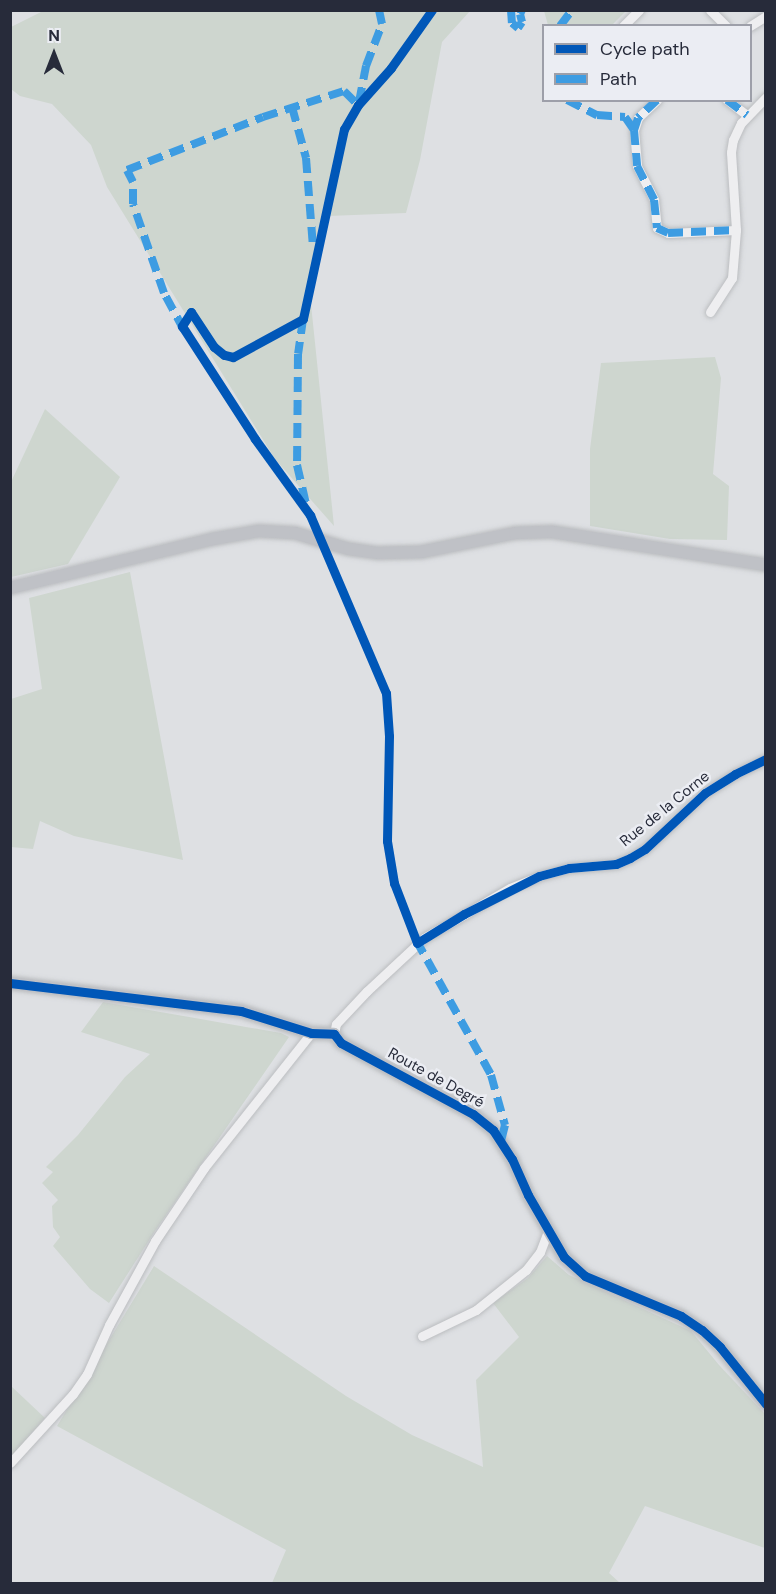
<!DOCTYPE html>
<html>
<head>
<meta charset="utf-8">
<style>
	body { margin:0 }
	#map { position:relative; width:776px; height:1594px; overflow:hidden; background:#dee0e3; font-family:"DM Sans",sans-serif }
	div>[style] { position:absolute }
	.green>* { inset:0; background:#ced6cf }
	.roads { filter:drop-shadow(0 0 2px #bbbdc0) drop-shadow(0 0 2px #bbbdc0) }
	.street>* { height:9px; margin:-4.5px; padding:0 4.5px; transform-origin:4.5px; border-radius:4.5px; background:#eeeef0 }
	.secondary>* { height:12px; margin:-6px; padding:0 6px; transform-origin:6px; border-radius:6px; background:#bfc1c6 }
	.quiet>* { height:8px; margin-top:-4px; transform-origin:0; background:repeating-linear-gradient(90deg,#3d9ce2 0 15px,transparent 0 23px) }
	.cycleway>* { height:9px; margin:-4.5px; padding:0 4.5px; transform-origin:4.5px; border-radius:4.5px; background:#0057b8 }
	span { translate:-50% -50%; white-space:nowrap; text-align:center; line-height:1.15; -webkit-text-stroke:5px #ebedf3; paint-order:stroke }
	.street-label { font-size:15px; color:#272b3a }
	.frame { position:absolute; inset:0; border:12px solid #272b3a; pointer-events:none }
	.legend { position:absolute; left:542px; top:24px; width:210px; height:78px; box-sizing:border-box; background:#ebedf3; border:2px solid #9d9fa9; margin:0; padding:8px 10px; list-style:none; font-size:18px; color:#272b3a }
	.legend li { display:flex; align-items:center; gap:12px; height:30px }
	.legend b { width:30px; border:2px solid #9d9fa9 }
	.north { position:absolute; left:24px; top:24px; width:60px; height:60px; -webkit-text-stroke:4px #ebedf3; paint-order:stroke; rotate:0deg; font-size:16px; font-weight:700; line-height:24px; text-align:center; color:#272b3a }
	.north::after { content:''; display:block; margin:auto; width:21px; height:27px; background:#272b3a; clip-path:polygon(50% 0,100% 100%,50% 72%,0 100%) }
</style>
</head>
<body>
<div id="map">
	<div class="green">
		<div style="clip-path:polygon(45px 10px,470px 11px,442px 42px,420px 160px,406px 213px,328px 216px,309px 285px,334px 526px,275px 459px,107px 187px,91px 145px,52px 104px,20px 96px,11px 89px,11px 27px)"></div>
		<div style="clip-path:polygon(544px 11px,544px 10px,626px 11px,611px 26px,548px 25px)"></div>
		<div style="clip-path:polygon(715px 357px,721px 378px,713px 474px,729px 486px,727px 540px,670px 539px,590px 526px,590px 449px,601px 363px)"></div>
		<div style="clip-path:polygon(45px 409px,120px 477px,68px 564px,11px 577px,11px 482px)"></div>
		<div style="clip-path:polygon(130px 572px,183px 860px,74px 836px,40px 821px,33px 849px,11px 847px,11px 699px,42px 689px,29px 598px)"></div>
		<div style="clip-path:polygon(103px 1002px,281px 1033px,289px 1037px,155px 1231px,109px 1303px,90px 1289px,53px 1246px,60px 1237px,53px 1227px,52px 1206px,58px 1200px,42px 1183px,53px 1172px,46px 1167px,78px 1135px,125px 1077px,150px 1054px,81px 1032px)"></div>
		<div style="clip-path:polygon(547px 1256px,569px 1275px,691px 1331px,719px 1365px,765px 1414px,765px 1548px,645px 1506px,609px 1573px,620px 1583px,272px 1583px,286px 1550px,57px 1426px,154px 1266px,346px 1396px,412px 1435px,483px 1467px,476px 1380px,519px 1337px,493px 1303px,528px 1278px)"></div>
		<div style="clip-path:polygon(11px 1386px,45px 1418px,11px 1457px)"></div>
	</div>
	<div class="roads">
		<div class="street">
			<div style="left:710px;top:10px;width:23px;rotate:45deg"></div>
			<div style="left:623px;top:26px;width:23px;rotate:-45deg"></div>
			<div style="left:750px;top:26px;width:19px;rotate:-32deg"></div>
			<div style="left:657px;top:100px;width:26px;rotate:137deg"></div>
			<div style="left:638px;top:118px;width:13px;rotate:108deg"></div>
			<div style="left:634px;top:130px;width:36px;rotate:85deg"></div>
			<div style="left:637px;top:166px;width:38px;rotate:63deg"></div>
			<div style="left:654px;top:200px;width:28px;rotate:84deg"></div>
			<div style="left:657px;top:228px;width:12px;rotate:24deg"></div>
			<div style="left:668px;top:233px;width:68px;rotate:-2.5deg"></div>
			<div style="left:727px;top:100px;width:25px;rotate:37deg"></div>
			<div style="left:710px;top:312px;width:40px;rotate:-57.1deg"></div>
			<div style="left:732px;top:278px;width:48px;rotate:-85.2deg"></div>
			<div style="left:736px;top:230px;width:78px;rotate:-93.7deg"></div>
			<div style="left:731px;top:152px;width:12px;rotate:-81deg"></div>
			<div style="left:733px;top:140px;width:19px;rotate:-65deg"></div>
			<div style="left:741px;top:123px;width:36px;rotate:-46deg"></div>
			<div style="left:334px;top:1034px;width:10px;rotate:-79deg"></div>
			<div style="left:336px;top:1024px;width:45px;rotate:-46.8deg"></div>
			<div style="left:367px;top:991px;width:78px;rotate:-42.9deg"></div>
			<div style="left:424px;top:938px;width:99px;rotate:-30.2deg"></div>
			<div style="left:510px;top:888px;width:31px;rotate:-22deg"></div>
			<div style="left:539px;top:876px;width:31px;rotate:-15deg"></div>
			<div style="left:569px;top:868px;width:47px;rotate:-4.9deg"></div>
			<div style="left:616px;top:864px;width:15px;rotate:-23deg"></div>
			<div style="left:630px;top:858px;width:17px;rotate:-31deg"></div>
			<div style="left:645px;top:849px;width:82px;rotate:-43deg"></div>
			<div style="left:705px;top:793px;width:36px;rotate:-32deg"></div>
			<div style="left:735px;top:774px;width:34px;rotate:-26deg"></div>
			<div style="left:422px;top:1336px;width:60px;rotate:-25.7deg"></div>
			<div style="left:476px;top:1310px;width:64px;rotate:-38.7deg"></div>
			<div style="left:526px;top:1270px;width:23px;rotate:-52deg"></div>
			<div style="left:540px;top:1252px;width:22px;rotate:-69deg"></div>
			<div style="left:10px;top:1463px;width:93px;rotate:-47.6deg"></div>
			<div style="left:73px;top:1394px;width:24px;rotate:-55deg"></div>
			<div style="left:87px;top:1374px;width:54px;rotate:-65.8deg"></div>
			<div style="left:109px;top:1325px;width:96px;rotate:-61.3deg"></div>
			<div style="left:155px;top:1241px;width:88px;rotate:-56.1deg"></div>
			<div style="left:204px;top:1168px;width:172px;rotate:-51.6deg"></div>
		</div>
		<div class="secondary">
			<div style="left:10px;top:588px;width:209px;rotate:-13.6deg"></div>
			<div style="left:213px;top:539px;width:47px;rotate:-9.9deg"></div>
			<div style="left:259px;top:531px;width:36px;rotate:3deg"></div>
			<div style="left:295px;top:533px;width:56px;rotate:16.5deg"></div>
			<div style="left:349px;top:549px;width:28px;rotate:8deg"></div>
			<div style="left:377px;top:553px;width:44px;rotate:-1.3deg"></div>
			<div style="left:421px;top:552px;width:96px;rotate:-11.4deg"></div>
			<div style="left:515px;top:533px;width:38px;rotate:-2deg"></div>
			<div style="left:553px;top:532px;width:216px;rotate:8.8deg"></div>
			<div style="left:10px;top:983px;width:233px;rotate:6.9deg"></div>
			<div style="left:241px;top:1011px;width:73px;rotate:17.4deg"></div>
			<div style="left:311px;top:1033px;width:23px;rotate:2deg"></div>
			<div style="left:334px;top:1034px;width:11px;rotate:52deg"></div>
			<div style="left:341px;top:1043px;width:150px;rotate:28.3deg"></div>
			<div style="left:473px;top:1114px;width:26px;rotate:39deg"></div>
			<div style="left:493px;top:1130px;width:35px;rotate:57deg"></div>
			<div style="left:512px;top:1159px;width:39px;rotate:66deg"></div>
			<div style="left:528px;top:1195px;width:72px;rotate:59.9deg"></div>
			<div style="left:564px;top:1257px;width:28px;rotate:42deg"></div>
			<div style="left:585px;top:1276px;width:104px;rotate:22.6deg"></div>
			<div style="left:681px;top:1316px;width:25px;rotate:34deg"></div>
			<div style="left:702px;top:1330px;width:25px;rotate:43deg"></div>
			<div style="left:720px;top:1347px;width:73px;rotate:51.1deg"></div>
		</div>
	</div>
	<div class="quiet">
		<div style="left:511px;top:10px;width:13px;rotate:86deg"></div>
		<div style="left:512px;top:23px;width:8px;rotate:40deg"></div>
		<div style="left:518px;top:28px;width:7px;rotate:-56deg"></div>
		<div style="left:522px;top:22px;width:8px;rotate:-104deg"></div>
		<div style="left:520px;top:14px;width:4px;rotate:-63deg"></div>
		<div style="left:560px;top:26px;width:20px;rotate:-53deg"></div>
		<div style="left:567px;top:100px;width:34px;rotate:27deg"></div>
		<div style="left:597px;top:115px;width:28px;rotate:4deg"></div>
		<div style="left:625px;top:117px;width:16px;rotate:55deg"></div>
		<div style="left:657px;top:100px;width:26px;rotate:137deg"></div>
		<div style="left:638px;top:118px;width:13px;rotate:108deg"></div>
		<div style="left:634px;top:130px;width:36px;rotate:85deg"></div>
		<div style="left:637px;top:166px;width:38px;rotate:63deg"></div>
		<div style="left:654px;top:200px;width:28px;rotate:84deg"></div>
		<div style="left:657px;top:228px;width:12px;rotate:24deg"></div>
		<div style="left:668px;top:233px;width:68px;rotate:-2.5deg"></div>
		<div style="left:727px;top:100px;width:25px;rotate:37deg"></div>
		<div style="left:359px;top:102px;width:37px;rotate:-79deg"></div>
		<div style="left:366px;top:66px;width:45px;rotate:-69.1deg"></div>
		<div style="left:382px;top:24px;width:14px;rotate:-102deg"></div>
		<div style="left:292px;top:107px;width:53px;rotate:74.6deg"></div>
		<div style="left:306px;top:158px;width:89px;rotate:85.5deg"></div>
		<div style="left:303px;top:319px;width:35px;rotate:98deg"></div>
		<div style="left:298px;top:354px;width:111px;rotate:90.5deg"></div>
		<div style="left:297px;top:465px;width:39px;rotate:77deg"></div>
		<div style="left:184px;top:330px;width:42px;rotate:-118.4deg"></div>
		<div style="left:164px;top:293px;width:94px;rotate:-109.2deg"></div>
		<div style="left:133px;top:204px;width:22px;rotate:-90deg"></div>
		<div style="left:133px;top:182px;width:13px;rotate:-117deg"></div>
		<div style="left:127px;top:170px;width:146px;rotate:-21.3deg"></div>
		<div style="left:263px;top:117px;width:85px;rotate:-17.8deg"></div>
		<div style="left:344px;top:91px;width:20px;rotate:45deg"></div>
		<div style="left:416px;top:940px;width:154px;rotate:60.9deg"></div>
		<div style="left:491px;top:1075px;width:52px;rotate:74.4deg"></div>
		<div style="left:505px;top:1125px;width:16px;rotate:104deg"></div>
	</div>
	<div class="cycleway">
		<div style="left:432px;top:10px;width:71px;rotate:125.3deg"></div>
		<div style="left:391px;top:68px;width:50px;rotate:131.7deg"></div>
		<div style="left:358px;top:105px;width:28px;rotate:120deg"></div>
		<div style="left:344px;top:129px;width:194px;rotate:102.2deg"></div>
		<div style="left:303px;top:319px;width:80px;rotate:151.5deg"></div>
		<div style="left:233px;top:357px;width:9px;rotate:-167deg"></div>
		<div style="left:224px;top:355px;width:13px;rotate:-141deg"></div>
		<div style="left:214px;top:347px;width:42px;rotate:-123.3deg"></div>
		<div style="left:191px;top:312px;width:17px;rotate:123deg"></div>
		<div style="left:182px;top:326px;width:135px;rotate:57.1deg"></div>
		<div style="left:255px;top:439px;width:94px;rotate:54.1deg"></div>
		<div style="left:310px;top:515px;width:194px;rotate:66.9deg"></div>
		<div style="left:386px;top:693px;width:43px;rotate:86deg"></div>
		<div style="left:389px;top:736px;width:105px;rotate:91.1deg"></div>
		<div style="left:387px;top:841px;width:43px;rotate:80.5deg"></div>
		<div style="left:394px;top:883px;width:64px;rotate:69deg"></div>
		<div style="left:417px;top:943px;width:55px;rotate:-31.7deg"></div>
		<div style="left:464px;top:914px;width:84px;rotate:-26.9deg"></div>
		<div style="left:539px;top:876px;width:31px;rotate:-15deg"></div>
		<div style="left:569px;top:868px;width:47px;rotate:-4.9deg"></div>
		<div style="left:616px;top:864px;width:15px;rotate:-23deg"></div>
		<div style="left:630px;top:858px;width:17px;rotate:-31deg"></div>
		<div style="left:645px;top:849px;width:82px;rotate:-43deg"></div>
		<div style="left:705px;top:793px;width:36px;rotate:-32deg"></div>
		<div style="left:735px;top:774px;width:34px;rotate:-26deg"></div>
		<div style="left:10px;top:983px;width:233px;rotate:6.9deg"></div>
		<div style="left:241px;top:1011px;width:73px;rotate:17.4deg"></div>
		<div style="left:311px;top:1033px;width:23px;rotate:2deg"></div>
		<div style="left:334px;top:1034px;width:11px;rotate:52deg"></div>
		<div style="left:341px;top:1043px;width:150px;rotate:28.3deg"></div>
		<div style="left:473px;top:1114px;width:26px;rotate:39deg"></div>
		<div style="left:493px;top:1130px;width:35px;rotate:57deg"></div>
		<div style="left:512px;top:1159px;width:39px;rotate:66deg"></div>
		<div style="left:528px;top:1195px;width:72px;rotate:59.9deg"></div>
		<div style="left:564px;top:1257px;width:28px;rotate:42deg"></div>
		<div style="left:585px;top:1276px;width:104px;rotate:22.6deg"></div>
		<div style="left:681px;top:1316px;width:25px;rotate:34deg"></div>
		<div style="left:702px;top:1330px;width:25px;rotate:43deg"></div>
		<div style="left:720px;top:1347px;width:73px;rotate:51.1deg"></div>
	</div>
	<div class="street-label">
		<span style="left:665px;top:809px;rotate:-39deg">Rue de la Corne</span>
		<span style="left:436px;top:1078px;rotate:29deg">Route de Degré</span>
	</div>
	<div class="frame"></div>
	<ul class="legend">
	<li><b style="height:8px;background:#0057b8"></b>Cycle path</li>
	<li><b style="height:8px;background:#3d9ce2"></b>Path</li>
	</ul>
	<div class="north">N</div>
</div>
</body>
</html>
